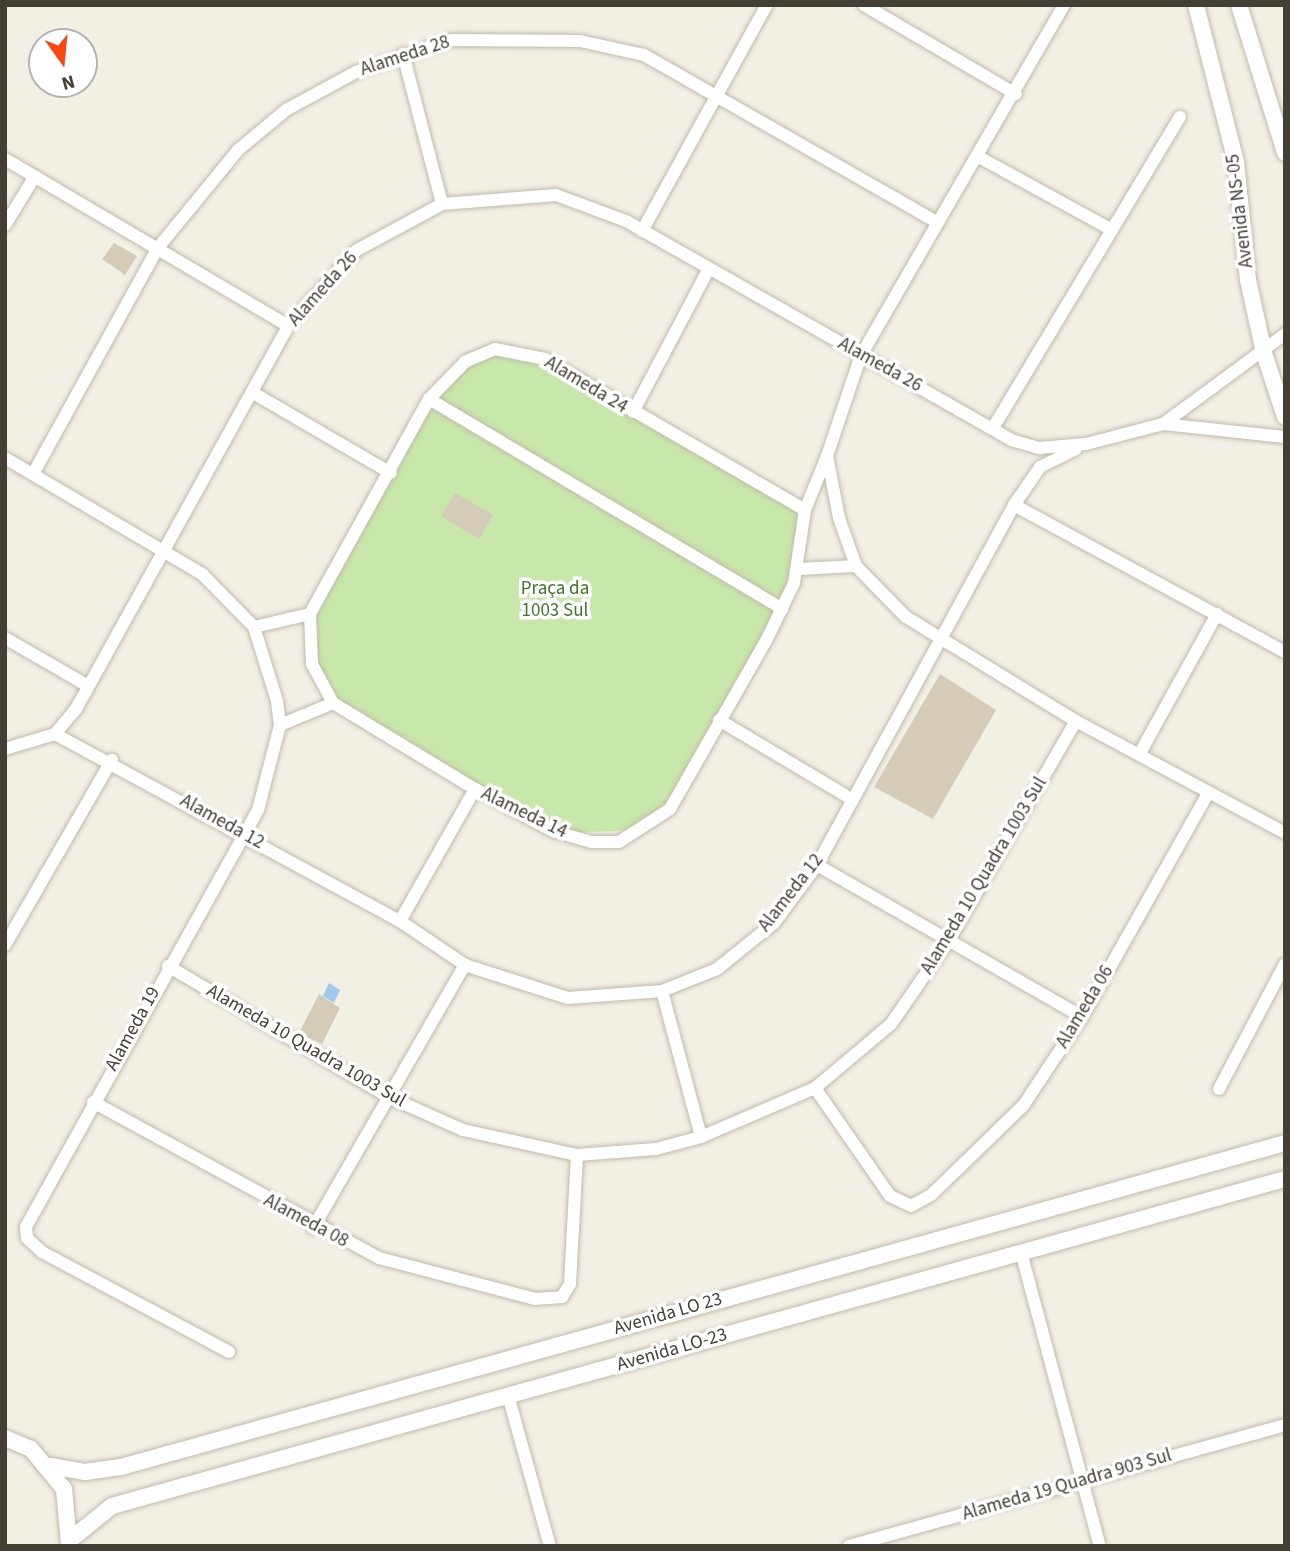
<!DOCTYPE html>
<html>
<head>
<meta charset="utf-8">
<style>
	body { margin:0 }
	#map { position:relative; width:1290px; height:1551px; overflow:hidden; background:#f2efe4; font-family:"Source Sans 3",sans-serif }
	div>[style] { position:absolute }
	.green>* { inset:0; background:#c8e7ab }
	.water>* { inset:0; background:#9ec8f0 }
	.building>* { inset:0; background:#d4cbb9 }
	.roads { filter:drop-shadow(0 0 2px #c0baa9) drop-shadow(0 0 2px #c0baa9) }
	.minor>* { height:12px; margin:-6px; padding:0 6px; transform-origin:6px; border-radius:6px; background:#fff }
	.tertiary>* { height:16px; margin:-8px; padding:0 8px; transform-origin:8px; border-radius:8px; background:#fff }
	span { translate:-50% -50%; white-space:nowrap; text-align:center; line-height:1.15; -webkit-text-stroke:7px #fff; paint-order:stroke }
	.street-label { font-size:19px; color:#443f34 }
	.park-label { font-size:19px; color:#3f7527 }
	.frame { position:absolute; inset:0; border:7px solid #443f34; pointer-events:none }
	.north { position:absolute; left:28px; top:28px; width:70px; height:70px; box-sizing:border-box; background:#fff; border:2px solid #b4b2ae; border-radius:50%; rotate:165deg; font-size:19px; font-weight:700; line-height:28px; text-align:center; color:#443f34 }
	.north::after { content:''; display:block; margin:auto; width:24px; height:32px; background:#fb4611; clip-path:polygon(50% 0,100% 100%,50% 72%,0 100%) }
</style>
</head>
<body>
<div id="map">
	<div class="green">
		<div style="clip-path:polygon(495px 349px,564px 369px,805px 510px,799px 569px,677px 795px,643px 830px,554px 833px,332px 702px,312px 664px,310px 614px,436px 390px)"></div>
	</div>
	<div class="water">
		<div style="clip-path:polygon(329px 983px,340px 990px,334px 1003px,323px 996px)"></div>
	</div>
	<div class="building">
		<div style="clip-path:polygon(114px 243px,137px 256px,125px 275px,102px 259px)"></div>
		<div style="clip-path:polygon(455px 493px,493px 515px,479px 539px,441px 516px)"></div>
		<div style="clip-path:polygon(940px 674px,996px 710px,933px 819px,874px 787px)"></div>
		<div style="clip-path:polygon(319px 994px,340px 1008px,322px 1044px,299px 1033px)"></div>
	</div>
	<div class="roads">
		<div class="minor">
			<div style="left:864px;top:5px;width:176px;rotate:30.4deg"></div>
			<div style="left:1064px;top:5px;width:405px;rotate:120.1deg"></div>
			<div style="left:861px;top:355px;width:107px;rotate:108.6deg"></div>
			<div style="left:827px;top:456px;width:63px;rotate:79deg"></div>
			<div style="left:839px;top:518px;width:51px;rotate:70.5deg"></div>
			<div style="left:856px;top:566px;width:71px;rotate:45.6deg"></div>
			<div style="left:906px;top:617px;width:199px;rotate:31.5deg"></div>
			<div style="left:1076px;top:721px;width:237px;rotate:28.2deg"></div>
			<div style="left:403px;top:54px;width:155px;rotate:75.4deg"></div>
			<div style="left:977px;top:156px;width:154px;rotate:28.7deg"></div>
			<div style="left:5px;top:159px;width:329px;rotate:30.5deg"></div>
			<div style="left:5px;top:225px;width:57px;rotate:-58.5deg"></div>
			<div style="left:642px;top:231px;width:258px;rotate:-61.1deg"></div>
			<div style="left:255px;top:394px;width:157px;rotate:30.2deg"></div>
			<div style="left:429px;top:399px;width:411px;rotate:30.7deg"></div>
			<div style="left:633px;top:412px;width:158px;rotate:-62.1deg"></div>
			<div style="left:1163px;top:424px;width:123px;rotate:6.1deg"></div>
			<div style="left:993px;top:428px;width:363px;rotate:-59deg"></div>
			<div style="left:5px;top:458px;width:229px;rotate:30.5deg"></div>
			<div style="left:202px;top:574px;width:74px;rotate:45.5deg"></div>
			<div style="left:254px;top:627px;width:77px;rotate:72.7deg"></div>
			<div style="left:277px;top:701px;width:24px;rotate:83deg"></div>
			<div style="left:280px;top:725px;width:88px;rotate:104.5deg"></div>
			<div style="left:258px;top:810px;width:477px;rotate:119.1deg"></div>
			<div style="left:26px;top:1227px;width:11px;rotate:85deg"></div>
			<div style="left:27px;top:1238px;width:21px;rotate:43deg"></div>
			<div style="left:42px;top:1252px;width:212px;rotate:28.1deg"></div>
			<div style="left:33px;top:474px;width:257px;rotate:-61.1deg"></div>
			<div style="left:157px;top:249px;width:128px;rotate:-50.7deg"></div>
			<div style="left:238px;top:150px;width:62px;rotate:-39.8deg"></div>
			<div style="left:286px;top:110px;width:80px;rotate:-28.5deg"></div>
			<div style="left:356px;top:72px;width:101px;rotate:-18.4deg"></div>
			<div style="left:452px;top:40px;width:128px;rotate:0.4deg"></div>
			<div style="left:580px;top:41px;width:66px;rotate:12.3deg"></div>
			<div style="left:644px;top:55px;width:335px;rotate:29.7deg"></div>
			<div style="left:1014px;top:505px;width:308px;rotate:28.5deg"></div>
			<div style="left:805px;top:510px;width:301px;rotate:-149.9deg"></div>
			<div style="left:545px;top:359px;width:51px;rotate:-168.7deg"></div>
			<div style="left:495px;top:349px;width:33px;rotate:157deg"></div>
			<div style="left:465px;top:362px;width:52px;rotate:134.2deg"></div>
			<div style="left:429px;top:399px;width:246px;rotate:119deg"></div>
			<div style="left:310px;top:614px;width:50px;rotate:87.7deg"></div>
			<div style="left:312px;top:664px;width:44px;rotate:61.7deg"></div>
			<div style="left:333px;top:703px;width:166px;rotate:31.2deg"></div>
			<div style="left:475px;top:789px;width:89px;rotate:28.3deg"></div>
			<div style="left:553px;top:831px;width:40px;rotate:16deg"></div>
			<div style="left:591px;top:842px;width:28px"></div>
			<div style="left:619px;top:842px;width:61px;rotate:-32.9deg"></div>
			<div style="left:670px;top:809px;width:193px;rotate:-60.3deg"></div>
			<div style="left:766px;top:641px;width:64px;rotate:-64.2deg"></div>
			<div style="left:794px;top:583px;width:74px;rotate:-81.4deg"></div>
			<div style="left:805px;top:510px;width:58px;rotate:-67.8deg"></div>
			<div style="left:799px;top:569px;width:57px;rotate:-3deg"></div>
			<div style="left:254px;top:627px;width:57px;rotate:-13.1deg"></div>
			<div style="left:5px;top:638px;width:96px;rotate:30deg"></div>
			<div style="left:719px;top:720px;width:152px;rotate:30.8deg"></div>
			<div style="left:280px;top:725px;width:57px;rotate:-22.5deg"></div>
			<div style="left:55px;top:734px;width:392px;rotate:28.5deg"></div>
			<div style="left:400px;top:921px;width:78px;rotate:34.1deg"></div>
			<div style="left:465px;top:965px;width:108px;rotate:17.8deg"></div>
			<div style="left:568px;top:998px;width:94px;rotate:-4.3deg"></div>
			<div style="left:662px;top:991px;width:59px;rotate:-21.8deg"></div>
			<div style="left:717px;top:969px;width:73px;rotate:-38.9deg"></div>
			<div style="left:774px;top:923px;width:72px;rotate:-53.4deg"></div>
			<div style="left:817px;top:865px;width:410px;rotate:-61.3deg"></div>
			<div style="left:1014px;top:505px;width:46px;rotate:-55.6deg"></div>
			<div style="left:1040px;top:467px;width:40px;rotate:-26.6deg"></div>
			<div style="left:5px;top:749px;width:52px;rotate:-16.7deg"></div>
			<div style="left:55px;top:734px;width:33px;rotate:-50deg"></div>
			<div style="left:76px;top:709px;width:438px;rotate:-61deg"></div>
			<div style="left:288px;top:326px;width:103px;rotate:-47.8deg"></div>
			<div style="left:357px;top:250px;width:97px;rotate:-28.4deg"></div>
			<div style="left:442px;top:204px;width:114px;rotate:-4.5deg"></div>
			<div style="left:556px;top:195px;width:75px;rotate:20.4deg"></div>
			<div style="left:626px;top:221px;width:443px;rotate:29.6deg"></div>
			<div style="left:1011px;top:440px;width:29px;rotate:16deg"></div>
			<div style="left:1039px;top:448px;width:47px;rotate:-4.9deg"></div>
			<div style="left:1086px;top:444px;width:80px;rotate:-14.6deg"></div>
			<div style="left:1163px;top:424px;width:152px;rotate:-36.4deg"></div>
			<div style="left:1140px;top:753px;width:159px;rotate:-61deg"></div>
			<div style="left:817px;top:865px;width:305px;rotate:29.8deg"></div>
			<div style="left:400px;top:921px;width:152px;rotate:-60.4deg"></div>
			<div style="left:5px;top:945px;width:214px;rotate:-60deg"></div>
			<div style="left:168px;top:966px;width:257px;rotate:30.7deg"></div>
			<div style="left:389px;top:1097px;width:81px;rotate:24deg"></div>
			<div style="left:463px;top:1130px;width:117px;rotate:12.4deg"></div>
			<div style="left:577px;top:1155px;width:79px;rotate:-4.3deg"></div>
			<div style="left:656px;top:1149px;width:47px;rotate:-14.9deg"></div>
			<div style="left:701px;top:1137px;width:124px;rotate:-23.3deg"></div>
			<div style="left:815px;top:1088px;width:99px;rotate:-40.1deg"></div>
			<div style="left:891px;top:1024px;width:102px;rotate:-55.4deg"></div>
			<div style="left:949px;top:940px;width:253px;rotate:-59.9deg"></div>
			<div style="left:662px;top:991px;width:151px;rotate:75deg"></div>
			<div style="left:815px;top:1088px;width:131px;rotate:55.2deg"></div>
			<div style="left:890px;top:1196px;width:23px;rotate:25deg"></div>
			<div style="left:911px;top:1206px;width:23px;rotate:-29deg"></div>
			<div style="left:931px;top:1195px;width:128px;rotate:-44.1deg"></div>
			<div style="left:1023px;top:1106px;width:107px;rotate:-56.5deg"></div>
			<div style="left:1082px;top:1017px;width:255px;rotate:-60.6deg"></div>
			<div style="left:1219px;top:1089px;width:141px;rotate:-62.2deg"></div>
			<div style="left:93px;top:1102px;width:326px;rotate:28.6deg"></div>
			<div style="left:379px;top:1258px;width:161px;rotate:14.7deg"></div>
			<div style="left:535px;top:1299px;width:27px;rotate:-4deg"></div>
			<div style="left:562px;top:1297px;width:15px;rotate:-58deg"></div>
			<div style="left:570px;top:1284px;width:129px;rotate:-86.9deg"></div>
			<div style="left:313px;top:1228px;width:304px;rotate:-60deg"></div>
			<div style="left:1021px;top:1252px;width:304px;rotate:75deg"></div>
			<div style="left:508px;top:1395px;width:157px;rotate:74.5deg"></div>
			<div style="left:849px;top:1546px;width:452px;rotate:-15.5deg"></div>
		</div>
		<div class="tertiary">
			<div style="left:1196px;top:5px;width:162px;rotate:75.7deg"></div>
			<div style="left:1236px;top:162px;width:119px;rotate:84.2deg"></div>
			<div style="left:1248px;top:280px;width:75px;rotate:77.6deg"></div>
			<div style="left:1264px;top:353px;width:67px;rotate:71.8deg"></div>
			<div style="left:1239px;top:5px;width:155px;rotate:72.7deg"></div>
			<div style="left:5px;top:1438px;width:28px;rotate:23deg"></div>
			<div style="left:31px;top:1449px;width:52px;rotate:50.5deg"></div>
			<div style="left:64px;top:1489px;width:54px;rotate:84.7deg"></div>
			<div style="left:51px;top:1466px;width:35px;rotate:10deg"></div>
			<div style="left:85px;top:1472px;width:36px;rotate:-8deg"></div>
			<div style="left:121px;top:1467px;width:1208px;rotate:-15.55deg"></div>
			<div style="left:70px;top:1540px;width:54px;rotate:-39deg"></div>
			<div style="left:112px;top:1506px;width:1218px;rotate:-15.58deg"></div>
		</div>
	</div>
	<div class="street-label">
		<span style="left:405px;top:56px;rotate:-18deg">Alameda 28</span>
		<span style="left:1240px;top:211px;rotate:-97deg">Avenida NS-05</span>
		<span style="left:323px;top:289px;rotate:-48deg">Alameda 26</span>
		<span style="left:880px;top:365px;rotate:29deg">Alameda 26</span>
		<span style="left:586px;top:385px;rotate:31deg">Alameda 24</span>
		<span style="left:524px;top:813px;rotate:26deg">Alameda 14</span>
		<span style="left:222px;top:822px;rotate:29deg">Alameda 12</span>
		<span style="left:984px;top:876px;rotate:-59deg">Alameda 10 Quadra 1003 Sul</span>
		<span style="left:791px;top:893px;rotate:-52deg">Alameda 12</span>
		<span style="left:1085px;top:1007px;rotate:-59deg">Alameda 06</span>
		<span style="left:133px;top:1029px;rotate:-61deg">Alameda 19</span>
		<span style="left:306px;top:1046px;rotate:30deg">Alameda 10 Quadra 1003 Sul</span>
		<span style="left:306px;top:1221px;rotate:28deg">Alameda 08</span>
		<span style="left:668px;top:1314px;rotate:-16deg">Avenida LO 23</span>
		<span style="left:672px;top:1350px;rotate:-16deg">Avenida LO-23</span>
		<span style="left:1067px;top:1485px;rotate:-16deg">Alameda 19 Quadra 903 Sul</span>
	</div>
	<div class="park-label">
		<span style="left:555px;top:600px">Praça da<br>1003 Sul</span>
	</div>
	<div class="frame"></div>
	<div class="north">N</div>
</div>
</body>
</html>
